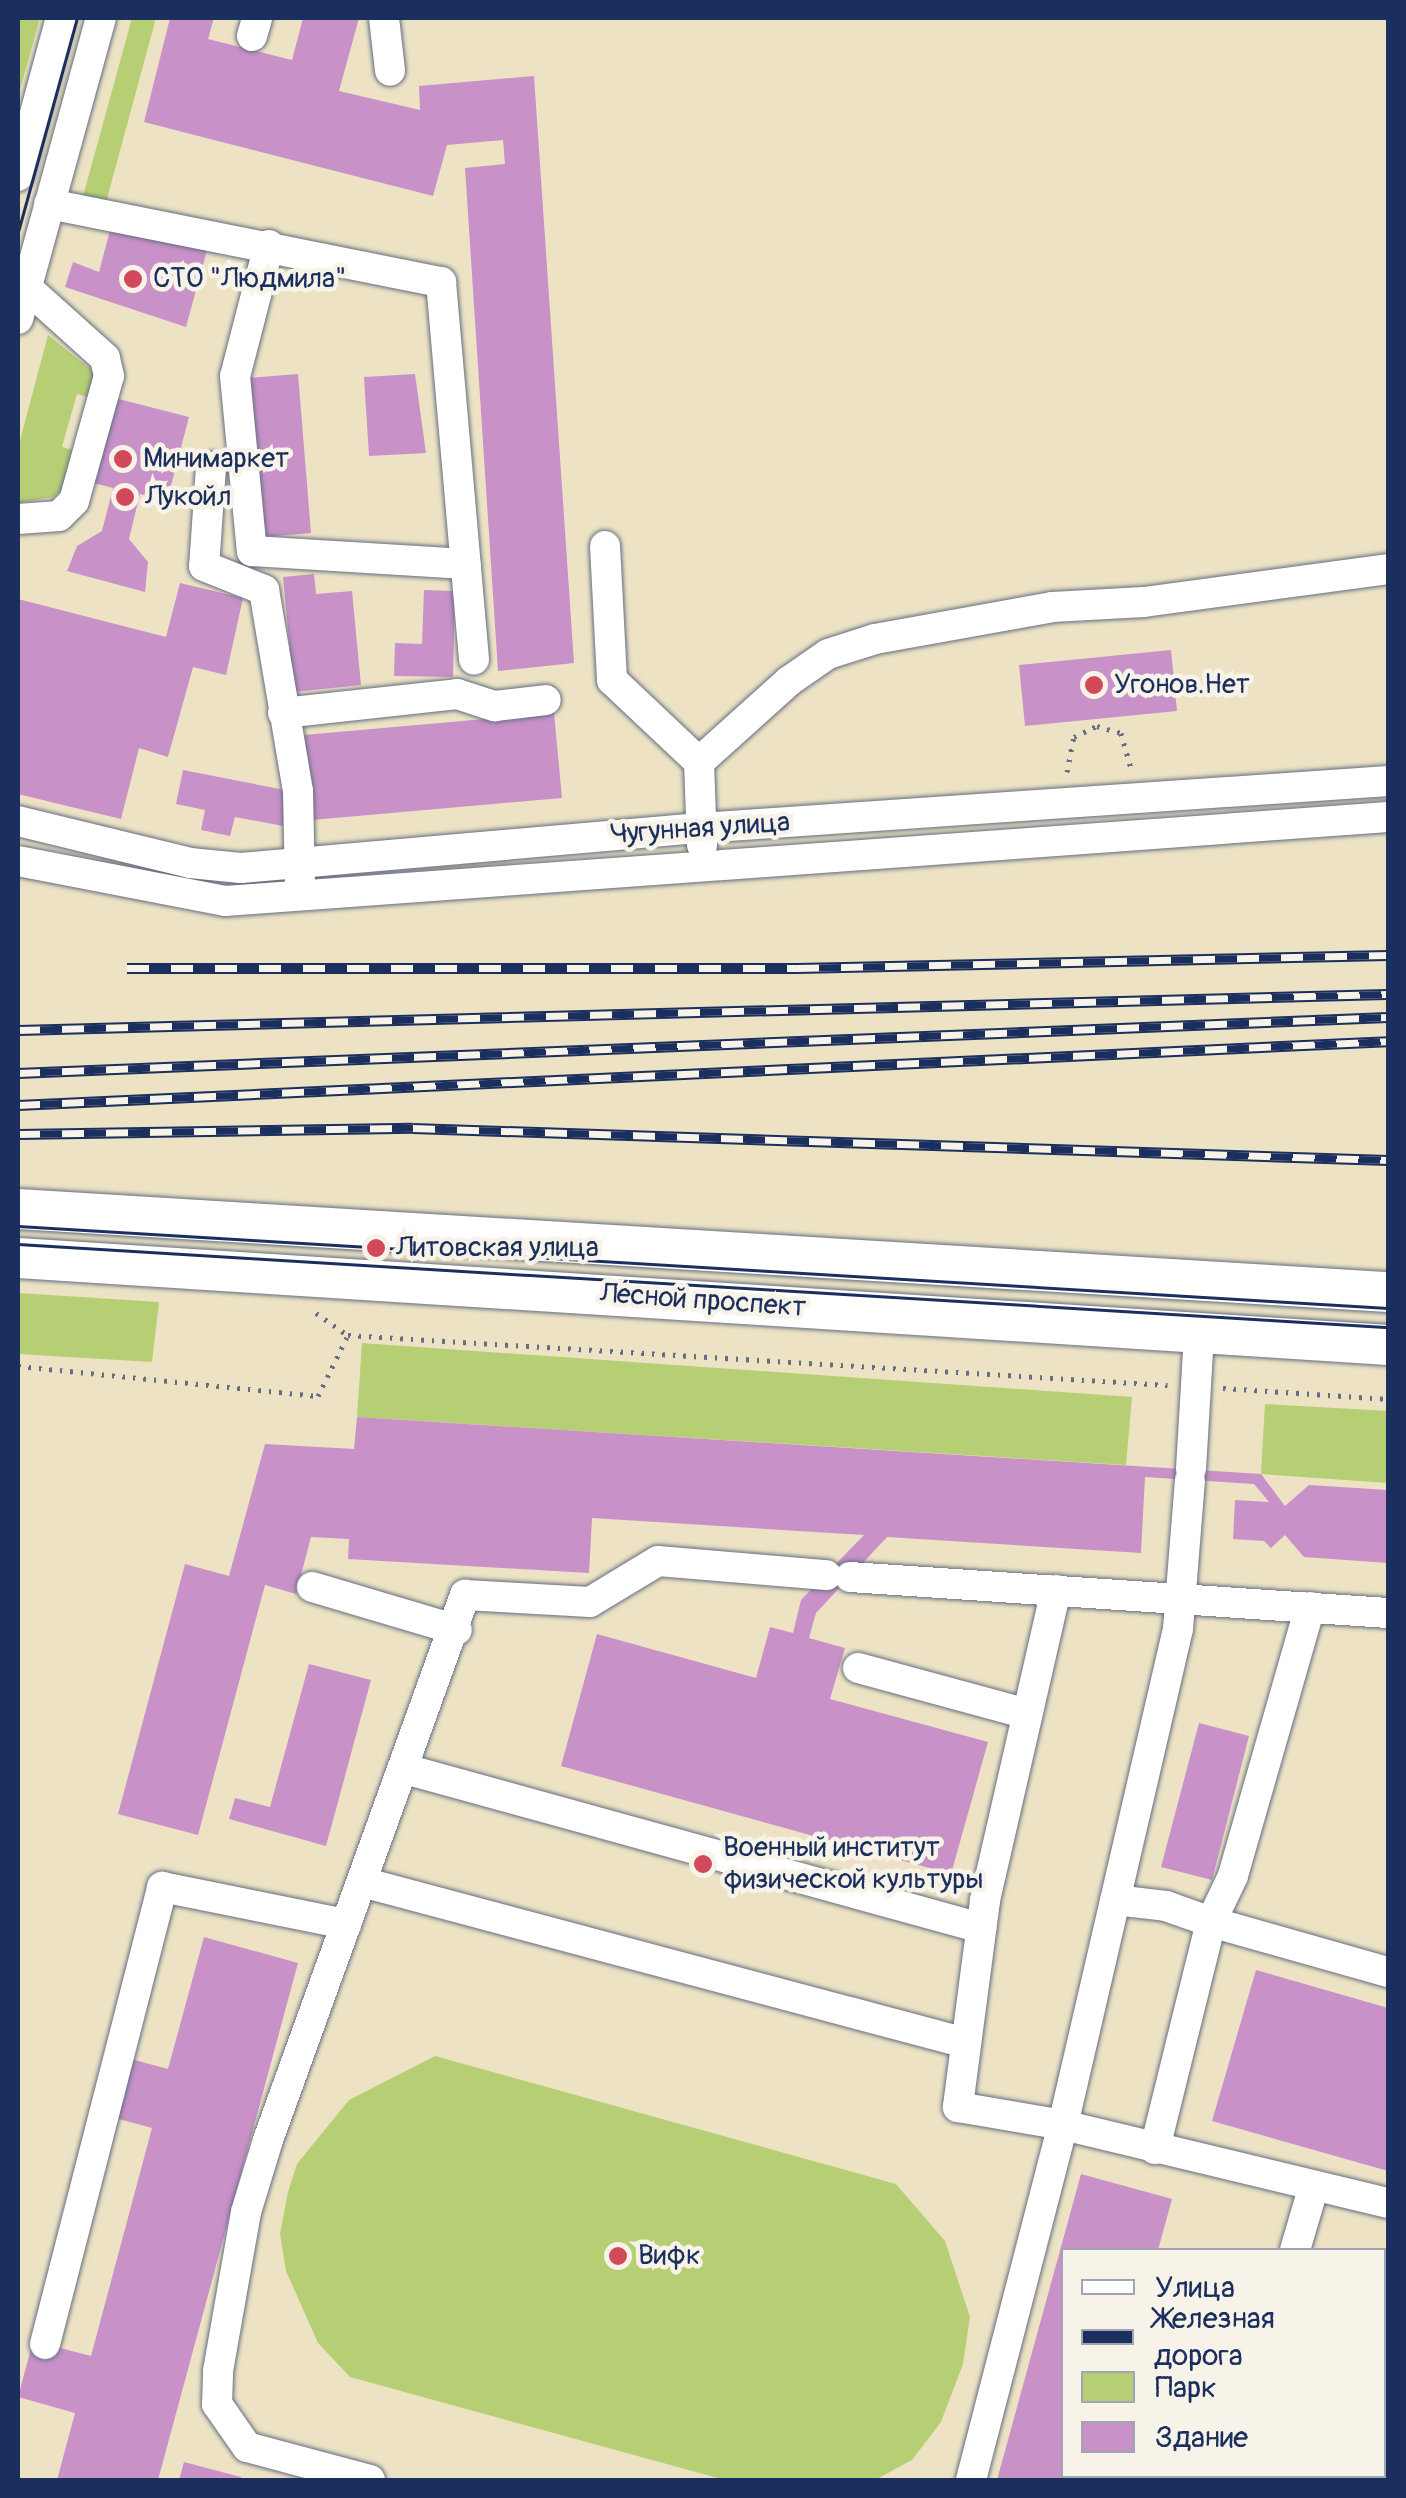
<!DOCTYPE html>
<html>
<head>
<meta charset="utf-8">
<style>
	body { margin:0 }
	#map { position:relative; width:1406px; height:2498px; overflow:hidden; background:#ede3c4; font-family:Pangolin,sans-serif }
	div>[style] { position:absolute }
	.green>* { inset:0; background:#b7cf74 }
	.building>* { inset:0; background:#c891c8 }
	.path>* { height:5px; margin-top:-2.5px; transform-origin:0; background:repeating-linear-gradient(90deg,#646e82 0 2.5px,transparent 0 10.5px) }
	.roads { filter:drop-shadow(0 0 2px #646e82) drop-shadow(0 0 2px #646e82) }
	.minor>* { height:30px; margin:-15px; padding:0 15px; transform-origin:15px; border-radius:15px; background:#fff }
	.major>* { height:40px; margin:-20px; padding:0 20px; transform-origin:20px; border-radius:20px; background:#fff }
	.tram>* { height:2.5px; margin:-1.25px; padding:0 1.25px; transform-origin:1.25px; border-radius:1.25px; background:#1b2f5e }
	.rail>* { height:11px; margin-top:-5.5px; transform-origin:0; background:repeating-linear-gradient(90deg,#f7f3e8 0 22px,#1b2f5e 0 44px); box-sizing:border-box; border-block:2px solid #1b2f5e }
	.dots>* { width:28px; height:28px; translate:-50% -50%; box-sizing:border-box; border:5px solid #f7f3e8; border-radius:50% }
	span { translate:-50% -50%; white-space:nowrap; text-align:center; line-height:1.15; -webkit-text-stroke:9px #f7f3e8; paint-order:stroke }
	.poi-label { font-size:28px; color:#1b2f5e }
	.left { translate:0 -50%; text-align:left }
	.street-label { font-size:28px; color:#1b2f5e }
	.frame { position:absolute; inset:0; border:20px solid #1b2f5e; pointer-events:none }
	.legend { position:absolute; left:1061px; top:2248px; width:325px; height:230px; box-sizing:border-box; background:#f7f3e8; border:2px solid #9fa5b1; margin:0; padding:12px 18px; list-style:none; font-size:30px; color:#1b2f5e }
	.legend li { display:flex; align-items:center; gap:20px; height:50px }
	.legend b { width:50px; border:2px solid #9fa5b1 }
</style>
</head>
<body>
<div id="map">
	<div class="green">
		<div style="clip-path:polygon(18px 18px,40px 18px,18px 97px)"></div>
		<div style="clip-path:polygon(132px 18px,156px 18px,105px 206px,82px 200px)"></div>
		<div style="clip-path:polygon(48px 335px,94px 372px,95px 399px,77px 394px,62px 447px,80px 452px,67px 486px,53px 497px,18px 503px,18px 448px)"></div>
		<div style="clip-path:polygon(18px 1293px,159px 1302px,152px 1362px,18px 1354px)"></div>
		<div style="clip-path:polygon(362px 1343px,1132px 1397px,1126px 1465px,357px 1417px)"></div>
		<div style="clip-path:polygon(1265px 1404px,1388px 1411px,1388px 1483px,1261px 1474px)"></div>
		<div style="clip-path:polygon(435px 2056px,896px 2184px,945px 2241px,970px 2317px,963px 2364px,941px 2422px,912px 2460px,875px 2480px,725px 2480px,350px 2377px,318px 2343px,286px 2271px,280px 2234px,288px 2192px,297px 2164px,349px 2100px)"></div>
	</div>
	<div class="building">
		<div style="clip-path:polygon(170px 18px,214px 18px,208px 39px,292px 60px,303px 18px,359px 18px,339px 91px,420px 110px,419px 86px,534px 76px,574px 663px,498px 671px,465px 168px,505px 164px,503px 140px,447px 145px,433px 196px,144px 122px)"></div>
		<div style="clip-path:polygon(112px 223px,207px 250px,186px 327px,65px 287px,73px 262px,99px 272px)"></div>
		<div style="clip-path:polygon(298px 374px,311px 533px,263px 537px,249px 378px)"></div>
		<div style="clip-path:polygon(415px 374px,426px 453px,369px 456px,364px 377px)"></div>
		<div style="clip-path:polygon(107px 396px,189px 417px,167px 501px,140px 494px,129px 539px,148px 562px,145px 592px,67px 571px,77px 546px,102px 531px,113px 488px,85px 481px)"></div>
		<div style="clip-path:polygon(314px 574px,316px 594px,352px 591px,361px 685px,294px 692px,283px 577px)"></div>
		<div style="clip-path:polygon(180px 583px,243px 598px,226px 675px,193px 667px,168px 757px,139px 748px,121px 819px,18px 794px,18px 599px,166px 637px)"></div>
		<div style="clip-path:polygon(424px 590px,455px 591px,453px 677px,394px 676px,395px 643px,422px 644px)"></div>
		<div style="clip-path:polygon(1171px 650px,1177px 711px,1025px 726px,1019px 665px)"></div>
		<div style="clip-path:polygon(554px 713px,562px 798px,312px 820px,304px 735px)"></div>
		<div style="clip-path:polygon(183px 770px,290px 791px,283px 826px,235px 817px,230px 836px,201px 830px,205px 810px,176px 804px)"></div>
		<div style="clip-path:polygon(357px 1417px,1261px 1474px,1285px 1506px,1309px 1485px,1388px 1490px,1388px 1563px,1304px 1557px,1285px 1535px,1271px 1548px,1264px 1541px,1233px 1539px,1235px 1500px,1269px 1502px,1254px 1484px,1145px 1477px,1141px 1553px,887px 1537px,816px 1613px,809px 1638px,845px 1648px,830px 1699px,988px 1742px,951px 1874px,561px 1766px,597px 1634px,756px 1678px,770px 1627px,793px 1633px,801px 1600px,864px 1535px,592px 1518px,589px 1573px,348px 1559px,349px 1539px,311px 1537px,296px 1594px,265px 1585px,198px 1835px,118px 1814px,185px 1564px,229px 1576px,265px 1444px,354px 1449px)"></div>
		<div style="clip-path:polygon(309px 1664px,371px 1680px,326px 1846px,229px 1819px,235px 1798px,270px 1807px)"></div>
		<div style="clip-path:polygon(1199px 1723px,1249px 1736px,1212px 1880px,1161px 1867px)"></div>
		<div style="clip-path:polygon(204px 1937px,298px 1963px,158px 2480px,57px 2480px,75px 2413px,18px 2397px,33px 2341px,91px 2356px,152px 2128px,93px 2112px,109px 2053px,168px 2069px)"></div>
		<div style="clip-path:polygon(1256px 1970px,1388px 2008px,1388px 2171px,1212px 2121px)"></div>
		<div style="clip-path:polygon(1081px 2174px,1172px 2199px,1158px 2250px,1064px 2250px,1064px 2476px,1097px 2476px,1095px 2480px,997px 2480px)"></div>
		<div style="clip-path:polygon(1384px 2288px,1388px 2289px,1385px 2390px,1384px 2390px)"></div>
		<div style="clip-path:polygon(184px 2462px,241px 2477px,240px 2480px,179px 2480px)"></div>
		<div style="clip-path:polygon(1283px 2476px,1361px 2476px,1282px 2480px)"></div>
	</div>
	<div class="path">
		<div style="left:1067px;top:772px;width:36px;rotate:-79deg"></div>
		<div style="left:1074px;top:737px;width:25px;rotate:-26deg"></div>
		<div style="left:1097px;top:726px;width:25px;rotate:16deg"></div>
		<div style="left:1121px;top:733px;width:41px;rotate:74.2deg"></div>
		<div style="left:316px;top:1313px;width:39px;rotate:35deg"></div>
		<div style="left:348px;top:1335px;width:821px;rotate:3.49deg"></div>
		<div style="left:18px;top:1366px;width:301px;rotate:5.7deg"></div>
		<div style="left:318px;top:1396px;width:68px;rotate:-63.8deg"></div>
		<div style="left:1223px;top:1388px;width:165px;rotate:3.8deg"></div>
	</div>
	<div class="roads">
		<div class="minor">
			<div style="left:384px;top:18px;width:53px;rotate:83.5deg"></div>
			<div style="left:252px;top:36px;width:19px;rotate:-74deg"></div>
			<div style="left:18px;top:176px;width:164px;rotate:-74.8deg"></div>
			<div style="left:49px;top:204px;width:400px;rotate:11.3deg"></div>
			<div style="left:441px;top:282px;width:379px;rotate:85deg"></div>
			<div style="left:269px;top:245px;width:135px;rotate:104.5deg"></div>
			<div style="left:235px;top:376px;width:176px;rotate:84.5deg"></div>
			<div style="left:252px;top:551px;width:214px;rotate:3.5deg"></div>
			<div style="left:18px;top:319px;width:312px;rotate:-74.6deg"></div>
			<div style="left:211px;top:467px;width:99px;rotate:94deg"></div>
			<div style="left:204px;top:566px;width:65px;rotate:21.8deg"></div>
			<div style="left:264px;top:590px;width:204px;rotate:80.4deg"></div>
			<div style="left:298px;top:791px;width:93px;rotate:88.8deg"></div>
			<div style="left:18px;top:519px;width:41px;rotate:-4.2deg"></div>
			<div style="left:59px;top:516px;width:21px;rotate:-45deg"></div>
			<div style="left:74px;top:501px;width:130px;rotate:-74.4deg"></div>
			<div style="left:109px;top:376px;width:18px;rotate:-103deg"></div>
			<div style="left:105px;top:358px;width:106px;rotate:-138.1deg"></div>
			<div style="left:605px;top:546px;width:134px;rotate:87deg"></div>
			<div style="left:612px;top:680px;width:120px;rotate:43.3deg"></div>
			<div style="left:699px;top:762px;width:83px;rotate:87.9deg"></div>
			<div style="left:283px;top:713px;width:175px;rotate:-6.2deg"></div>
			<div style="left:457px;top:694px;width:40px;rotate:18deg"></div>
			<div style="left:495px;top:706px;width:51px;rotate:-6.7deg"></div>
			<div style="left:699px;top:762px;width:121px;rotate:-42deg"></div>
			<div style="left:789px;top:681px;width:47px;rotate:-34.7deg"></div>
			<div style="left:828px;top:654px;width:49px;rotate:-17.7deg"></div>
			<div style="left:875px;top:639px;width:180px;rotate:-10.2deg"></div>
			<div style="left:1052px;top:607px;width:92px;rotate:-3.1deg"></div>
			<div style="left:1144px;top:602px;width:246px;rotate:-7.7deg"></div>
			<div style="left:18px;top:821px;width:177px;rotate:13.7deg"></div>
			<div style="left:190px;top:863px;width:51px;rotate:5.6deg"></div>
			<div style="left:241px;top:868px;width:461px;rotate:-5deg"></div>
			<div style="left:700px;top:828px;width:690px;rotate:-3.91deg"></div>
			<div style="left:18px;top:861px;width:211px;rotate:10.9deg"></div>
			<div style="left:225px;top:901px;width:1166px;rotate:-4.13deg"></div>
			<div style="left:1191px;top:1469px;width:136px;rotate:-86.6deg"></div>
			<div style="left:850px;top:1577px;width:539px;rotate:3.83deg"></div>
			<div style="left:312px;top:1587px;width:151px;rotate:16.5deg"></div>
			<div style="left:1056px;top:1590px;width:319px;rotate:102.9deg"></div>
			<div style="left:985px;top:1901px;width:208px;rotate:97.5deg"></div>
			<div style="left:958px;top:2107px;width:107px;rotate:9.7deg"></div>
			<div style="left:1063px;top:2125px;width:509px;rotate:-76.95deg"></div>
			<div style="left:1178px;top:1629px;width:149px;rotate:-85.4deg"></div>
			<div style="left:1310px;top:1607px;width:280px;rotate:106deg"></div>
			<div style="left:1233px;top:1876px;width:51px;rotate:115.6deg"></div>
			<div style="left:1211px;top:1922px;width:184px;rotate:15.8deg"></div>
			<div style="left:858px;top:1668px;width:175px;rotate:15.2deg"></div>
			<div style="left:405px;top:1769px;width:598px;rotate:15.43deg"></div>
			<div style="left:362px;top:1882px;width:625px;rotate:14.93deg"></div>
			<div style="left:1115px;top:1900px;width:51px;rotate:6.7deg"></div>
			<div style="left:1166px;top:1906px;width:48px;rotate:19.6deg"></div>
			<div style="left:1211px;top:1922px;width:234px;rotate:103.9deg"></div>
			<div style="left:1295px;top:2250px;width:64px;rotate:-73.6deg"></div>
			<div style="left:45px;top:2344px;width:472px;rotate:-75.6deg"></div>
			<div style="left:162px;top:1887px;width:188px;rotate:11.4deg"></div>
			<div style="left:370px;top:2480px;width:127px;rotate:-165deg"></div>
			<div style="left:247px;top:2447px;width:52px;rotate:-124.9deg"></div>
			<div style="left:217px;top:2404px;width:33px;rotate:-88deg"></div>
			<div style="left:218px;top:2371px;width:161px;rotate:-80deg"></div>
			<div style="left:246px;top:2212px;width:75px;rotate:-73deg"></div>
			<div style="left:268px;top:2140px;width:580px;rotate:-70.13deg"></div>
			<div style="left:465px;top:1595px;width:125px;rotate:3.2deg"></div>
			<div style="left:590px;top:1602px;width:79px;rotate:-31.1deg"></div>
			<div style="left:658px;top:1561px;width:169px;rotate:4.8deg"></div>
			<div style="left:971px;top:2480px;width:367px;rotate:-75.5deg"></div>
			<div style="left:1063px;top:2125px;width:334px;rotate:13.5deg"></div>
			<div style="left:1213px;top:2480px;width:6px;rotate:-45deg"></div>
		</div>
		<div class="major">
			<div style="left:18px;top:1209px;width:1373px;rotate:3.47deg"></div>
			<div style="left:18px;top:1258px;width:1373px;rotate:3.63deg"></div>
		</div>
	</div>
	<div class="tram">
		<div style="left:18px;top:232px;width:222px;rotate:-74.6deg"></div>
		<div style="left:18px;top:1226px;width:1372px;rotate:3.43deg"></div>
		<div style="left:18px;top:1244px;width:1373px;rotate:3.47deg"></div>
	</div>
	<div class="rail">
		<div style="left:127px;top:968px;width:670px"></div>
		<div style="left:797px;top:968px;width:591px;rotate:-1.26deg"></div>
		<div style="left:18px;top:1030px;width:1370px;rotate:-1.51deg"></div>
		<div style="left:18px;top:1073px;width:1371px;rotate:-2.34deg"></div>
		<div style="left:18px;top:1105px;width:1371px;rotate:-2.67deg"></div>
		<div style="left:18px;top:1134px;width:395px;rotate:-0.9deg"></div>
		<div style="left:413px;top:1128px;width:976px;rotate:1.88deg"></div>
	</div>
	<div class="dots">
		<div style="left:133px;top:279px;background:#d1495b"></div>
		<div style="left:123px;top:459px;background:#d1495b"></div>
		<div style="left:125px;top:497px;background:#d1495b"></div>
		<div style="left:1094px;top:685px;background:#d1495b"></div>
		<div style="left:376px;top:1248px;background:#d1495b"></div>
		<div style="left:703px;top:1864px;background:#d1495b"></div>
		<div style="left:618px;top:2256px;background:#d1495b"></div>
	</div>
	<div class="poi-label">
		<span class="left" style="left:153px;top:279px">СТО "Людмила"</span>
		<span class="left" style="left:143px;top:459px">Минимаркет</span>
		<span class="left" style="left:145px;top:497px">Лукойл</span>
		<span class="left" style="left:1114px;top:685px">Угонов.Нет</span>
		<span class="left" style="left:396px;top:1248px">Литовская улица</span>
		<span class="left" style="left:723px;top:1864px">Военный институт<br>физической культуры</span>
		<span class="left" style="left:638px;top:2256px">Вифк</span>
	</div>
	<div class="street-label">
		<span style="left:700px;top:829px;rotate:-4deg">Чугунная улица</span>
		<span style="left:703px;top:1301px;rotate:4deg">Лесной проспект</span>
	</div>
	<div class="frame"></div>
	<ul class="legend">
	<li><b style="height:12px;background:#fff"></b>Улица</li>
	<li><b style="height:12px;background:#1b2f5e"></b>Железная дорога</li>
	<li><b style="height:28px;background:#b7cf74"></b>Парк</li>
	<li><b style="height:28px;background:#c891c8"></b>Здание</li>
	</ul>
</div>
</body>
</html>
